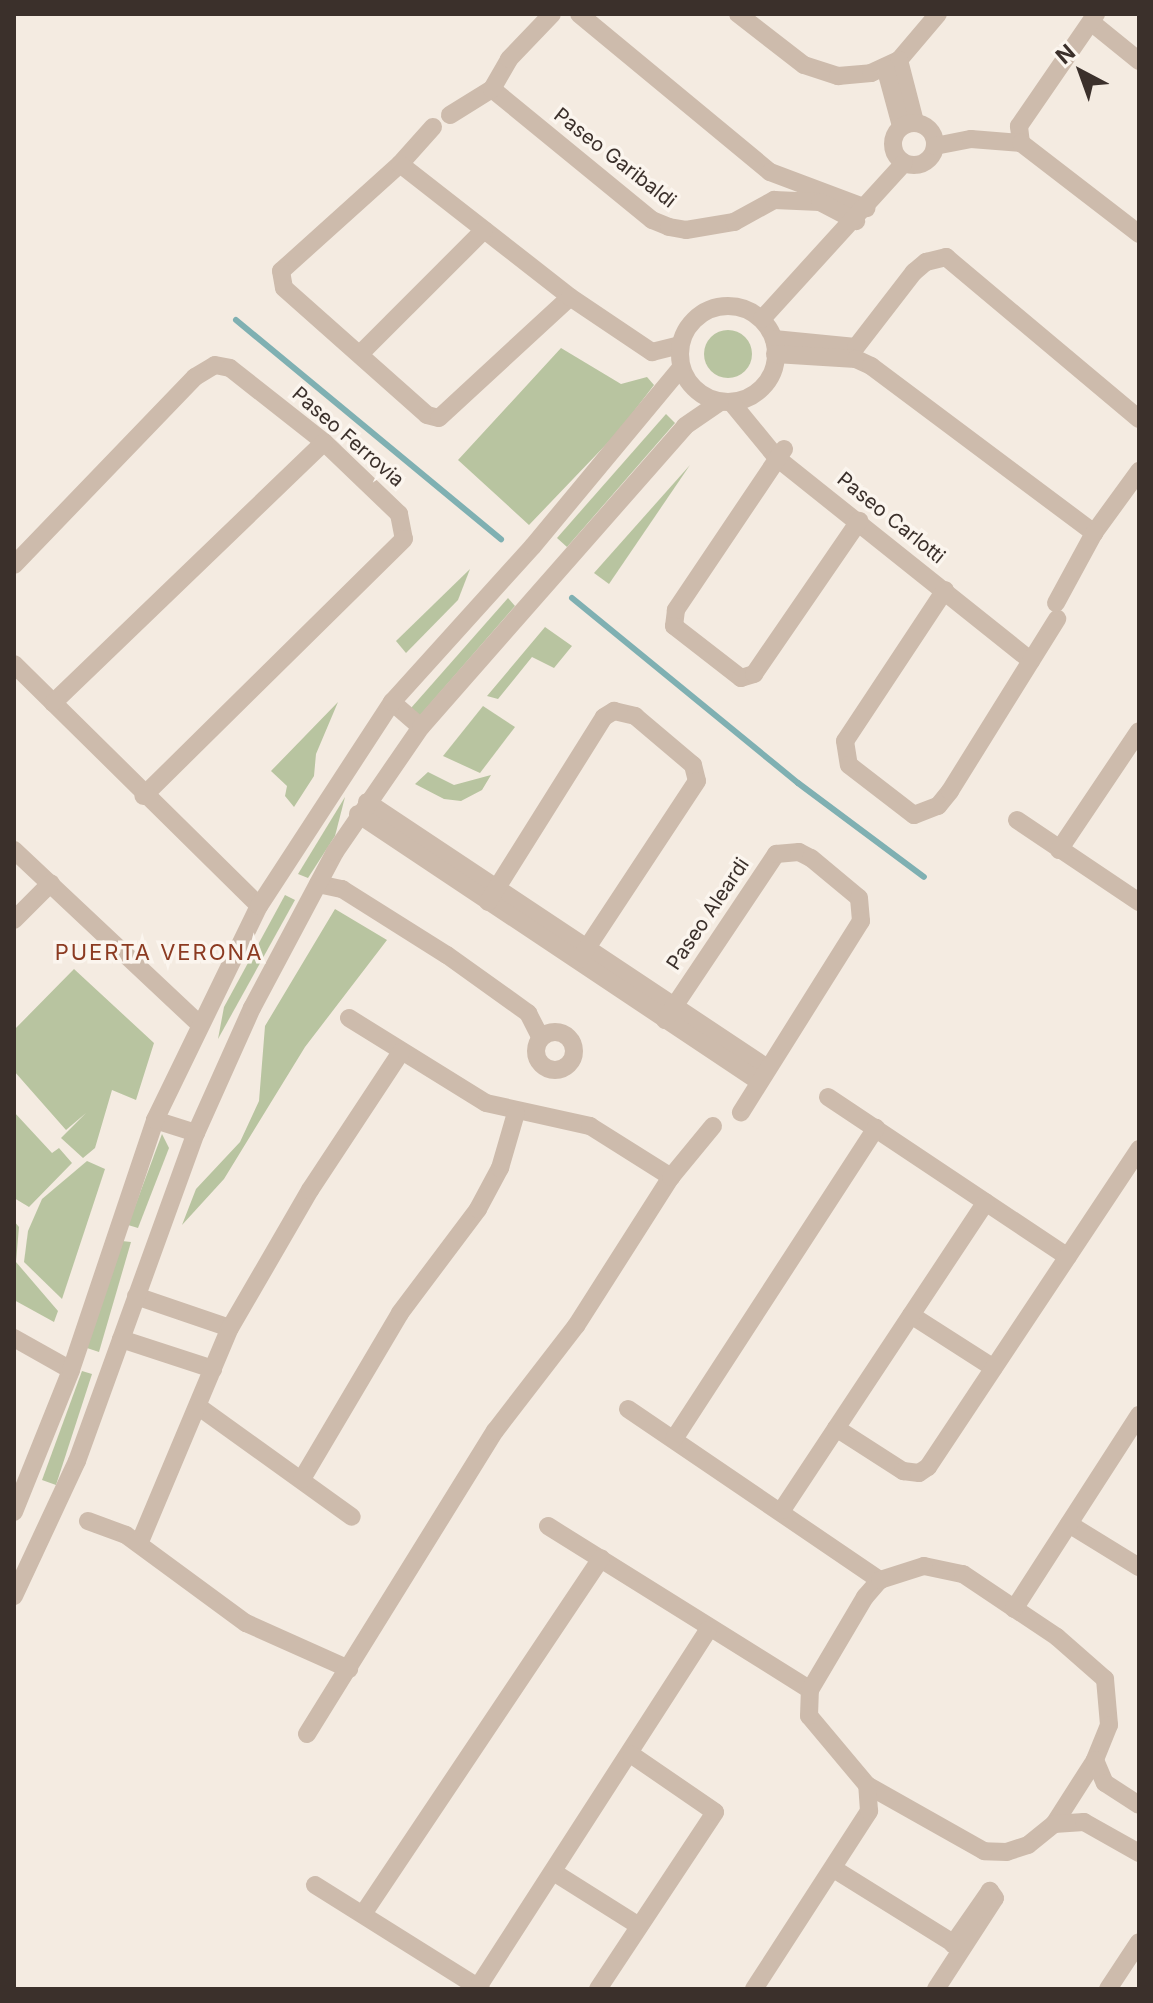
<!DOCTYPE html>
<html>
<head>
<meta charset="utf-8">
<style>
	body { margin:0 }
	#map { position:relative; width:1153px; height:2003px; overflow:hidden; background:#f4ebe1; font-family:Inter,sans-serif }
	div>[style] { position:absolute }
	.green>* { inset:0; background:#b8c4a0 }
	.round { border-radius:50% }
	.stream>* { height:6px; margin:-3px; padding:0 3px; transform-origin:3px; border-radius:3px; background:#7fb0b2 }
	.street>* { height:18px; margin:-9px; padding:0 9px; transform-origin:9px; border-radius:9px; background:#cdbbac }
	.street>.ring { margin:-9px; padding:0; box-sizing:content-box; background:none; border:18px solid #cdbbac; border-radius:50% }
	span { translate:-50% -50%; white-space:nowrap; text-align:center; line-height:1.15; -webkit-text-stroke:7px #fbf5ee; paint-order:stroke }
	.street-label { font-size:20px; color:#3b302b }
	.neighbourhood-label { font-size:22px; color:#8c3b22; letter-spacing:2px }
	.frame { position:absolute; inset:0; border:16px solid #3b302b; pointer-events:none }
	.north { position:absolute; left:1041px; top:32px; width:80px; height:80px; -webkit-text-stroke:6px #fbf5ee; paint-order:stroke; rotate:319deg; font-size:22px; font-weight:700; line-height:32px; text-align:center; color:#3b302b }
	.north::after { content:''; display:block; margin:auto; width:28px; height:36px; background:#3b302b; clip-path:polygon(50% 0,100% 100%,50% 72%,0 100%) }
</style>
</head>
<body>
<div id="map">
	<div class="green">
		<div class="round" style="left:704px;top:330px;width:48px;height:48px"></div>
		<div style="clip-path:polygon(561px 348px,621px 384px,647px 377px,654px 385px,618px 432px,529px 525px,458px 460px)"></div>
		<div style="clip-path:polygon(666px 414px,675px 423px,567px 547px,557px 538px)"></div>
		<div style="clip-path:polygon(690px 465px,609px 584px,594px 573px)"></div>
		<div style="clip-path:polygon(470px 569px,458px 600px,406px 653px,396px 641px)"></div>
		<div style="clip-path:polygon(508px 598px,515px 606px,416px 720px,411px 708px)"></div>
		<div style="clip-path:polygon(545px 627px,572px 646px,554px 668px,532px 657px,498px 699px,487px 696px)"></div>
		<div style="clip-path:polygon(338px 702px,316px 754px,314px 776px,294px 807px,285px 796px,287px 786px,271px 771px)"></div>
		<div style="clip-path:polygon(483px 706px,515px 727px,480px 773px,443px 756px)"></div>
		<div style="clip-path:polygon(428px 772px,454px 785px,491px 775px,482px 790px,461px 801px,444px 799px,415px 784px)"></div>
		<div style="clip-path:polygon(345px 797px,335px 836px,308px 878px,298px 874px)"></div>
		<div style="clip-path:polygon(285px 895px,295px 900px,218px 1039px,224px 1007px)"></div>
		<div style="clip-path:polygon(335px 909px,387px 940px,305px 1047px,224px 1179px,182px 1225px,196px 1189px,240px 1142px,259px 1101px,265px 1026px)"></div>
		<div style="clip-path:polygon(74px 969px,154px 1043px,136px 1100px,112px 1090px,95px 1148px,83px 1158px,61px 1138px,86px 1113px,66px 1130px,14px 1071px,14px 1030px)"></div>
		<div style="clip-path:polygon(14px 1112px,52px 1153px,59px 1148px,72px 1163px,29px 1207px,14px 1198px)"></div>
		<div style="clip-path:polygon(162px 1134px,169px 1148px,138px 1228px,128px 1225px)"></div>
		<div style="clip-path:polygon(87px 1161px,105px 1169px,62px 1299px,24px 1262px,28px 1231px,42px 1199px)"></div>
		<div style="clip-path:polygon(14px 1221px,19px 1227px,16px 1262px,58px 1311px,54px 1322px,14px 1300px)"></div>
		<div style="clip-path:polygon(122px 1241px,131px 1242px,99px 1352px,87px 1348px)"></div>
		<div style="clip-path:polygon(82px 1371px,92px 1374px,56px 1485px,42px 1480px)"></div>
	</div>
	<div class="stream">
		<div style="left:236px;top:320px;width:344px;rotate:39.6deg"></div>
		<div style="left:572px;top:598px;width:292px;rotate:39.3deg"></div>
		<div style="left:798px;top:783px;width:157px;rotate:36.7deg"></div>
	</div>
	<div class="street">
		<div style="left:579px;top:14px;width:248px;rotate:39.6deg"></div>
		<div style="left:770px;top:172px;width:103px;rotate:20.6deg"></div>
		<div style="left:738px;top:14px;width:83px;rotate:37.7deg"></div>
		<div style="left:804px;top:65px;width:36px;rotate:18deg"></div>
		<div style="left:838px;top:76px;width:33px;rotate:-5deg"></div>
		<div style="left:871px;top:73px;width:31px;rotate:-25deg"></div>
		<div style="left:899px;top:60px;width:60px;rotate:-49.7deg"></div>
		<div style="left:1091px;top:22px;width:62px;rotate:39.1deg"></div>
		<div style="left:899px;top:60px;width:64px;rotate:75.5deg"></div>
		<div style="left:885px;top:67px;width:61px;rotate:74.8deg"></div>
		<div style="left:492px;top:89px;width:207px;rotate:39.3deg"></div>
		<div style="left:652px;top:220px;width:18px;rotate:22deg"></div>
		<div style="left:669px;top:227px;width:17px;rotate:10deg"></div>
		<div style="left:686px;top:230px;width:49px;rotate:-9.5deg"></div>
		<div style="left:734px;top:222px;width:46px;rotate:-28.8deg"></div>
		<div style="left:774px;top:200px;width:46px;rotate:2.5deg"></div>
		<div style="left:820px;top:202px;width:41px;rotate:27.8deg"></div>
		<div style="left:450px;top:115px;width:49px;rotate:-31.8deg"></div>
		<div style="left:492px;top:89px;width:34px;rotate:-60deg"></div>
		<div style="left:509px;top:59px;width:62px;rotate:-46.3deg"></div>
		<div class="ring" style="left:893px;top:123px;width:24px;height:24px"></div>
		<div style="left:433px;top:127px;width:50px;rotate:131.7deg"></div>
		<div style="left:400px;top:164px;width:160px;rotate:138deg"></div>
		<div style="left:281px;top:271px;width:17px;rotate:80deg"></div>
		<div style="left:284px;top:288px;width:191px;rotate:41.6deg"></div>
		<div style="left:427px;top:415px;width:12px;rotate:14deg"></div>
		<div style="left:439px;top:418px;width:178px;rotate:-42.7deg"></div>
		<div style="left:1021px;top:143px;width:17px;rotate:-97deg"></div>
		<div style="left:1019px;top:126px;width:136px;rotate:-55.5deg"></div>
		<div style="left:935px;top:146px;width:37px;rotate:-11deg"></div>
		<div style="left:971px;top:139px;width:50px;rotate:4.6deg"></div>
		<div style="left:1021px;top:143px;width:149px;rotate:37.6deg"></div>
		<div style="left:400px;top:164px;width:216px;rotate:38deg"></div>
		<div style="left:570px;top:297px;width:99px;rotate:33.9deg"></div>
		<div style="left:652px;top:352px;width:29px;rotate:-14deg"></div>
		<div class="ring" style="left:680px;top:306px;width:78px;height:78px"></div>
		<div style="left:762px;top:319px;width:211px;rotate:-47.7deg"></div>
		<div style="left:774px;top:339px;width:82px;rotate:5.6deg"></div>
		<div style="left:856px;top:347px;width:95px;rotate:-52.3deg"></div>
		<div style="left:914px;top:272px;width:16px;rotate:-40deg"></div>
		<div style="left:926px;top:262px;width:21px;rotate:-14deg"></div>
		<div style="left:946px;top:257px;width:252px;rotate:40deg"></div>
		<div style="left:361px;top:353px;width:174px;rotate:-45deg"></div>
		<div style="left:775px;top:354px;width:81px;rotate:3.5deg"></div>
		<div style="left:856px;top:359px;width:17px;rotate:25deg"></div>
		<div style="left:871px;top:366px;width:279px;rotate:36.8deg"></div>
		<div style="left:1094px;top:533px;width:77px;rotate:-54deg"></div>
		<div style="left:731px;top:402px;width:72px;rotate:50.6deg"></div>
		<div style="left:777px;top:458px;width:325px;rotate:38.6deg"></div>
		<div style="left:784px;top:449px;width:194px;rotate:123.9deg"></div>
		<div style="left:676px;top:610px;width:16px;rotate:97deg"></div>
		<div style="left:674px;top:626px;width:85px;rotate:37.8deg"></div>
		<div style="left:741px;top:678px;width:14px;rotate:-17deg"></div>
		<div style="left:754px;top:674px;width:186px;rotate:-55.5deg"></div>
		<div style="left:14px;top:565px;width:261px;rotate:-46.1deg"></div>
		<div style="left:195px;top:377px;width:23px;rotate:-31deg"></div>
		<div style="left:215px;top:365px;width:15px;rotate:11deg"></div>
		<div style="left:230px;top:368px;width:120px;rotate:38.2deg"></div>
		<div style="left:324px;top:442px;width:104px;rotate:43.8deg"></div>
		<div style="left:399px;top:514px;width:25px;rotate:79deg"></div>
		<div style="left:404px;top:539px;width:366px;rotate:135.4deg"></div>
		<div style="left:945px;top:590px;width:181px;rotate:123.5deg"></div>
		<div style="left:845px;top:741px;width:24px;rotate:81deg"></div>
		<div style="left:849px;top:765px;width:82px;rotate:37.6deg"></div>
		<div style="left:914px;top:815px;width:26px;rotate:-21deg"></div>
		<div style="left:938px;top:806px;width:19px;rotate:-51deg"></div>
		<div style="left:950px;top:791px;width:203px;rotate:-58.1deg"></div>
		<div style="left:1056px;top:603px;width:80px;rotate:-61.5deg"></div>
		<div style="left:14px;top:664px;width:344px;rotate:44.6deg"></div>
		<div style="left:392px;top:702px;width:38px;rotate:41deg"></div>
		<div style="left:53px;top:703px;width:376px;rotate:-43.9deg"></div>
		<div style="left:367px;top:802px;width:480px;rotate:33.6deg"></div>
		<div style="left:358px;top:814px;width:482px;rotate:33.7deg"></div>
		<div style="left:1017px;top:820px;width:147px;rotate:33.9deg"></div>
		<div style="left:14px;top:850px;width:253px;rotate:43.2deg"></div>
		<div style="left:1059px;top:850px;width:143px;rotate:-56.1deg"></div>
		<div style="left:318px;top:884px;width:25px;rotate:12deg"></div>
		<div style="left:342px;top:889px;width:124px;rotate:32.2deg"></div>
		<div style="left:447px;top:955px;width:100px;rotate:35.6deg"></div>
		<div style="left:528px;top:1013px;width:28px;rotate:63deg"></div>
		<div style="left:488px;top:902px;width:218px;rotate:-57.9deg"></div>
		<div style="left:604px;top:717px;width:12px;rotate:-31deg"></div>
		<div style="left:614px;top:711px;width:22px;rotate:13deg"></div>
		<div style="left:635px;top:716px;width:76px;rotate:40.2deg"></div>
		<div style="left:693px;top:765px;width:16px;rotate:76deg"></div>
		<div style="left:697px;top:781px;width:214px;rotate:123.4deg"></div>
		<div style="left:14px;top:920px;width:52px;rotate:-45deg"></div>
		<div style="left:349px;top:1018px;width:161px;rotate:31.8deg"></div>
		<div style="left:486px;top:1103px;width:107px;rotate:12.5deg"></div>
		<div style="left:590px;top:1126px;width:96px;rotate:32.2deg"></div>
		<div style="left:665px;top:1020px;width:200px;rotate:-56.2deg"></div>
		<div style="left:776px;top:854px;width:23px;rotate:-5deg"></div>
		<div style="left:799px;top:852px;width:13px;rotate:27deg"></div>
		<div style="left:811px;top:858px;width:62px;rotate:39.8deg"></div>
		<div style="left:859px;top:898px;width:23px;rotate:85deg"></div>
		<div style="left:861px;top:921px;width:226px;rotate:122.1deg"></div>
		<div class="ring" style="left:536px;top:1032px;width:20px;height:20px"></div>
		<div style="left:828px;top:1097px;width:288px;rotate:33.7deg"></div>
		<div style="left:155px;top:1120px;width:43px;rotate:17.6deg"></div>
		<div style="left:136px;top:1296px;width:99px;rotate:18.8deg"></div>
		<div style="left:911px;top:1315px;width:98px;rotate:32.6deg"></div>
		<div style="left:14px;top:1338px;width:65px;rotate:29.3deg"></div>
		<div style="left:121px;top:1339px;width:97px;rotate:18.1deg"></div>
		<div style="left:199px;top:1407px;width:188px;rotate:35.7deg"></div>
		<div style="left:628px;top:1409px;width:305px;rotate:34.2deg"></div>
		<div style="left:836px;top:1428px;width:80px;rotate:32.7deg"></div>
		<div style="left:903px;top:1471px;width:16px;rotate:7deg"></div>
		<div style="left:919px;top:1473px;width:11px;rotate:-34deg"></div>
		<div style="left:928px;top:1467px;width:382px;rotate:-56.4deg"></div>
		<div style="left:674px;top:1439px;width:371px;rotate:-57deg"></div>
		<div style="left:302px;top:1479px;width:193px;rotate:-59.4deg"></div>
		<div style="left:400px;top:1313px;width:130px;rotate:-53.1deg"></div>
		<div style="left:478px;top:1209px;width:47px;rotate:-61.8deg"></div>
		<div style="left:500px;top:1168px;width:57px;rotate:-73.8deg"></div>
		<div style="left:782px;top:1510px;width:369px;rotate:-56.5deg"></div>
		<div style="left:14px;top:1512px;width:153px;rotate:-68.1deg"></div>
		<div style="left:71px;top:1370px;width:264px;rotate:-71.4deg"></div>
		<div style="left:155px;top:1120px;width:238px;rotate:-64.1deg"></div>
		<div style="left:259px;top:906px;width:244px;rotate:-56.9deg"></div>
		<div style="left:392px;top:702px;width:210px;rotate:-47.9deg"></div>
		<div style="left:533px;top:546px;width:231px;rotate:-50.3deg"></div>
		<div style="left:88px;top:1521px;width:40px;rotate:20.2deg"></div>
		<div style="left:126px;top:1535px;width:149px;rotate:36.3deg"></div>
		<div style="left:246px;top:1623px;width:113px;rotate:24.1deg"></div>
		<div style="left:1069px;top:1524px;width:82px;rotate:31.6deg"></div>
		<div style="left:548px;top:1526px;width:309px;rotate:32deg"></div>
		<div style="left:139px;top:1544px;width:234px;rotate:-67.2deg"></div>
		<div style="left:230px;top:1328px;width:160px;rotate:-59.9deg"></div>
		<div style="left:310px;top:1190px;width:165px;rotate:-56.6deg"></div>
		<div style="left:924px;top:1566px;width:40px;rotate:12deg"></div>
		<div style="left:963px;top:1574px;width:113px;rotate:33.8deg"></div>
		<div style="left:1057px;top:1637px;width:64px;rotate:41.2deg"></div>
		<div style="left:1105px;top:1679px;width:46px;rotate:85deg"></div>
		<div style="left:1109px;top:1725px;width:38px;rotate:112deg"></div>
		<div style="left:1095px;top:1760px;width:76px;rotate:122.6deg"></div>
		<div style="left:1054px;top:1824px;width:33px;rotate:141deg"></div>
		<div style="left:1028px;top:1845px;width:22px;rotate:162deg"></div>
		<div style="left:1007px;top:1852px;width:23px;rotate:-178deg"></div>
		<div style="left:984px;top:1851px;width:134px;rotate:-150.6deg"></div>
		<div style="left:867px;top:1785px;width:90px;rotate:-130deg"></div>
		<div style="left:809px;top:1716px;width:26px;rotate:-88deg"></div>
		<div style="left:810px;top:1690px;width:108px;rotate:-59.4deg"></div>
		<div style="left:865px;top:1597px;width:23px;rotate:-49deg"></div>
		<div style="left:880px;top:1580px;width:46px;rotate:-17.7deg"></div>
		<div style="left:14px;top:1596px;width:149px;rotate:-65deg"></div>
		<div style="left:77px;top:1461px;width:349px;rotate:-70.1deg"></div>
		<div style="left:196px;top:1133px;width:137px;rotate:-65.9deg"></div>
		<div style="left:252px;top:1008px;width:177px;rotate:-62deg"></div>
		<div style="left:335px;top:852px;width:152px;rotate:-55.5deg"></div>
		<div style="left:421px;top:727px;width:400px;rotate:-48.7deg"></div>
		<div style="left:685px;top:426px;width:42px;rotate:-34.4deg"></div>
		<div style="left:1014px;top:1609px;width:231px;rotate:-57.2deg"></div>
		<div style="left:307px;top:1734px;width:357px;rotate:-58.2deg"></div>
		<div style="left:495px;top:1431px;width:133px;rotate:-52.4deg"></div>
		<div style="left:576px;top:1326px;width:177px;rotate:-57.5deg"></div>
		<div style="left:671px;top:1177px;width:66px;rotate:-50.5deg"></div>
		<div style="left:1095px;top:1760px;width:25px;rotate:67deg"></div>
		<div style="left:1105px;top:1783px;width:40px;rotate:32.9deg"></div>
		<div style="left:1054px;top:1824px;width:30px;rotate:-4deg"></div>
		<div style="left:1084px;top:1822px;width:63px;rotate:29.4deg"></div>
		<div style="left:834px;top:1869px;width:150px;rotate:31.9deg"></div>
		<div style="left:555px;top:1873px;width:99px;rotate:32.2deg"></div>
		<div style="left:315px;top:1885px;width:196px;rotate:32.1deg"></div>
		<div style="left:363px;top:1914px;width:428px;rotate:-56.2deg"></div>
		<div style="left:478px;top:1987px;width:425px;rotate:-57.2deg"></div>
		<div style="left:598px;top:1989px;width:212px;rotate:-56.5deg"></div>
		<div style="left:715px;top:1812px;width:101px;rotate:-145.5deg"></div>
		<div style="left:754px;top:1989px;width:212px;rotate:-57.1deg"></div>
		<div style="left:869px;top:1811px;width:26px;rotate:-94deg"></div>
		<div style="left:936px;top:1989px;width:108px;rotate:-57deg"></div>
		<div style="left:995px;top:1898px;width:9px;rotate:-126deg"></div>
		<div style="left:990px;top:1891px;width:65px;rotate:124.9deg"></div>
		<div style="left:1108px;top:1989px;width:56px;rotate:-56.6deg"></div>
	</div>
	<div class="street-label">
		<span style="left:615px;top:158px;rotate:38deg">Paseo Garibaldi</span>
		<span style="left:348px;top:437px;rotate:41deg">Paseo Ferrovia</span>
		<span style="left:891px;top:518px;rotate:39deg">Paseo Carlotti</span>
		<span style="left:708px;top:914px;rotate:-56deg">Paseo Aleardi</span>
	</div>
	<div class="neighbourhood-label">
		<span style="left:159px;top:953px">PUERTA VERONA</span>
	</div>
	<div class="frame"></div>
	<div class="north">N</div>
</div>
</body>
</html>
